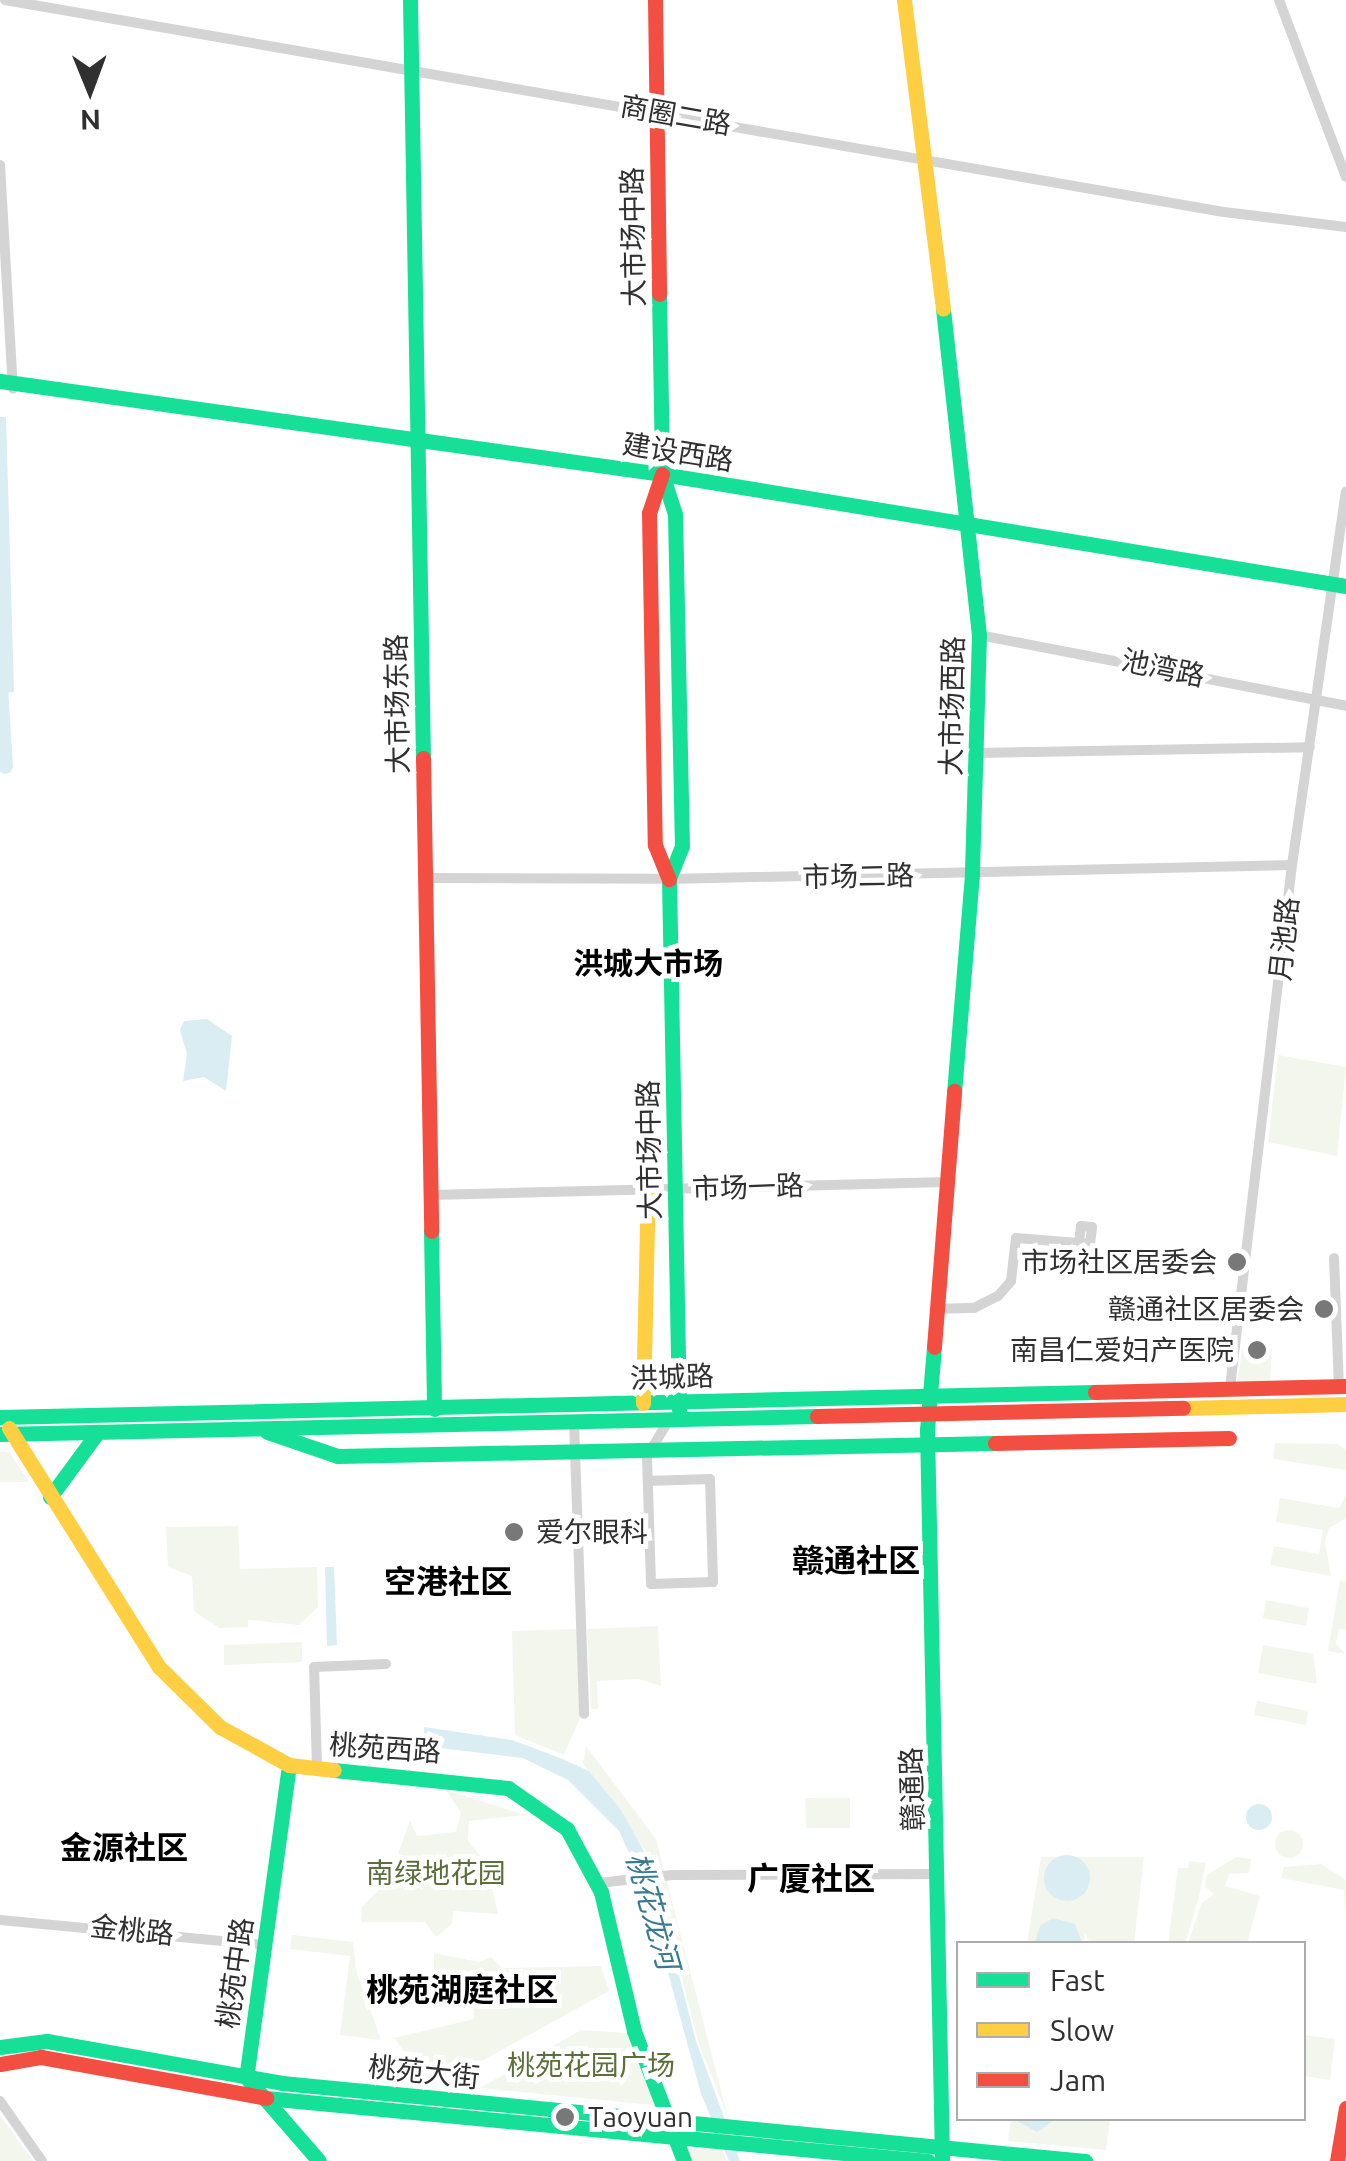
<!DOCTYPE html>
<html>
<head>
<meta charset="utf-8">
<style>
	body { margin:0 }
	#map { position:relative; width:1346px; height:2161px; overflow:hidden; background:#fff; font-family:Ubuntu,"Noto Sans SC",sans-serif }
	div>[style] { position:absolute }
	.green>* { inset:0; background:#f3f6ed }
	.round { border-radius:50% }
	.water>* { inset:0; background:#daedf3 }
	.river>* { height:15px; margin:-7.5px; padding:0 7.5px; transform-origin:7.5px; border-radius:7.5px; background:#daedf3 }
	.street>* { height:10px; margin:-5px; padding:0 5px; transform-origin:5px; border-radius:5px; background:#d4d4d4 }
	.fast>* { height:15px; margin:-7.5px; padding:0 7.5px; transform-origin:7.5px; border-radius:7.5px; background:#16e098 }
	.slow>* { height:15px; margin:-7.5px; padding:0 7.5px; transform-origin:7.5px; border-radius:7.5px; background:#ffcf43 }
	.jam>* { height:15px; margin:-7.5px; padding:0 7.5px; transform-origin:7.5px; border-radius:7.5px; background:#f24e42 }
	.dots>* { width:28px; height:28px; translate:-50% -50%; box-sizing:border-box; border:5px solid #fff; border-radius:50% }
	span { translate:-50% -50%; white-space:nowrap; text-align:center; line-height:1.15; -webkit-text-stroke:10px #fff; paint-order:stroke }
	.street-label { font-size:28px; color:#303030 }
	.poi-label { font-size:28px; color:#303030 }
	.right { translate:-100% -50%; text-align:right }
	.left { translate:0 -50%; text-align:left }
	.park-label { font-size:28px; color:#5b6f3b }
	.neighbourhood-label { font-size:30px; color:#000; font-weight:700 }
	.water-label { font-size:30px; color:#387b90; font-style:italic }
	.quarter-label { font-size:32px; color:#000; font-weight:700 }
	.legend { position:absolute; left:956px; top:1941px; width:350px; height:180px; box-sizing:border-box; background:#fff; border:2px solid #acacac; margin:0; padding:12px 18px; list-style:none; font-size:30px; color:#303030 }
	.legend li { display:flex; align-items:center; gap:20px; height:50px }
	.legend b { width:50px; border:2px solid #acacac }
	.north { position:absolute; left:40px; top:40px; width:100px; height:100px; -webkit-text-stroke:8px #fff; paint-order:stroke; rotate:179deg; font-size:28px; font-weight:700; line-height:40px; text-align:center; color:#303030 }
	.north::after { content:''; display:block; margin:auto; width:35px; height:45px; background:#303030; clip-path:polygon(50% 0,100% 100%,50% 72%,0 100%) }
</style>
</head>
<body>
<div id="map">
	<div class="green">
		<div style="clip-path:polygon(1278px 1055px,1346px 1067px,1337px 1156px,1268px 1142px)"></div>
		<div style="clip-path:polygon(1243px 1346px,1272px 1349px,1270px 1385px,1237px 1383px)"></div>
		<div style="clip-path:polygon(1275px 1443px,1338px 1444px,1346px 1450px,1346px 1470px,1273px 1459px)"></div>
		<div style="clip-path:polygon(0 1452px,9px 1452px,29px 1482px,0 1482px)"></div>
		<div style="clip-path:polygon(1346px 1495px,1346px 1518px,1329px 1528px,1325px 1542px,1331px 1576px,1270px 1565px,1274px 1546px,1319px 1554px,1323px 1530px,1276px 1522px,1280px 1498px,1339px 1508px)"></div>
		<div style="clip-path:polygon(238px 1526px,240px 1569px,317px 1567px,318px 1607px,299px 1625px,248px 1620px,248px 1627px,219px 1628px,194px 1611px,192px 1576px,168px 1567px,166px 1527px)"></div>
		<div style="clip-path:polygon(1340px 1580px,1346px 1581px,1346px 1630px,1339px 1629px,1336px 1644px,1346px 1654px,1328px 1651px)"></div>
		<div style="clip-path:polygon(1266px 1600px,1309px 1608px,1306px 1626px,1263px 1618px)"></div>
		<div style="clip-path:polygon(658px 1626px,661px 1686px,639px 1679px,597px 1681px,598px 1709px,591px 1709px,587px 1629px)"></div>
		<div style="clip-path:polygon(577px 1629px,580px 1718px,564px 1755px,515px 1735px,512px 1631px)"></div>
		<div style="clip-path:polygon(302px 1642px,302px 1662px,224px 1665px,224px 1645px)"></div>
		<div style="clip-path:polygon(1263px 1645px,1313px 1654px,1317px 1684px,1258px 1673px)"></div>
		<div style="clip-path:polygon(1257px 1701px,1308px 1711px,1306px 1725px,1254px 1715px)"></div>
		<div style="clip-path:polygon(586px 1746px,656px 1839px,728px 2118px,698px 2041px,652px 1860px,583px 1764px)"></div>
		<div style="clip-path:polygon(446px 1790px,525px 1815px,469px 1821px,468px 1841px,487px 1864px,498px 1914px,453px 1911px,452px 1924px,436px 1937px,425px 1922px,361px 1922px,362px 1907px,388px 1880px,410px 1821px,417px 1836px,456px 1832px,461px 1813px)"></div>
		<div style="clip-path:polygon(805px 1798px,850px 1798px,850px 1828px,806px 1828px)"></div>
		<div class="round" style="left:1275px;top:1830px;width:28px;height:28px"></div>
		<div style="clip-path:polygon(1041px 1857px,1144px 1857px,1134px 1943px,1090px 1943px,1085px 1933px,1083px 1943px,1027px 1944px)"></div>
		<div style="clip-path:polygon(1236px 1857px,1251px 1859px,1249px 1873px,1229px 1874px,1225px 1886px,1260px 1896px,1247px 1943px,1188px 1943px,1201px 1904px,1214px 1894px,1205px 1887px,1207px 1875px)"></div>
		<div style="clip-path:polygon(1189px 1861px,1206px 1863px,1198px 1901px,1185px 1943px,1168px 1943px,1178px 1868px,1188px 1868px)"></div>
		<div style="clip-path:polygon(1321px 1864px,1346px 1880px,1345px 1918px,1344px 1890px,1281px 1878px,1284px 1867px)"></div>
		<div style="clip-path:polygon(292px 1935px,353px 1942px,356px 1970px,381px 2040px,340px 2035px,350px 1956px,290px 1949px)"></div>
		<div style="clip-path:polygon(434px 1953px,479px 1962px,491px 1957px,502px 1968px,601px 1966px,609px 1991px,469px 2068px,413px 2063px,394px 2038px,474px 2019px,473px 1993px,434px 1994px)"></div>
		<div style="clip-path:polygon(581px 2030px,629px 2033px,653px 2105px,480px 2088px)"></div>
		<div style="clip-path:polygon(1304px 2035px,1335px 2039px,1330px 2080px,1304px 2076px)"></div>
		<div style="clip-path:polygon(0 2115px,33px 2161px,0 2161px)"></div>
		<div style="clip-path:polygon(1011px 2119px,1110px 2119px,1106px 2150px,1008px 2141px)"></div>
		<div style="clip-path:polygon(721px 2147px,727px 2161px,689px 2161px,683px 2149px)"></div>
	</div>
	<div class="water">
		<div style="clip-path:polygon(0 417px,6px 417px,14px 692px,0 693px)"></div>
		<div style="clip-path:polygon(207px 1019px,232px 1036px,226px 1091px,204px 1077px,183px 1081px,187px 1054px,180px 1030px,184px 1021px)"></div>
		<div style="clip-path:polygon(325px 1567px,334px 1567px,337px 1645px,327px 1646px)"></div>
		<div style="clip-path:polygon(424px 1727px,512px 1740px,560px 1758px,589px 1771px,621px 1810px,650px 1862px,696px 2041px,740px 2161px,729px 2161px,701px 2094px,645px 1888px,619px 1831px,568px 1780px,523px 1758px,432px 1747px,424px 1743px)"></div>
		<div class="round" style="left:1246px;top:1804px;width:26px;height:26px"></div>
		<div class="round" style="left:1044px;top:1855px;width:46px;height:46px"></div>
		<div style="clip-path:polygon(1053px 1918px,1075px 1924px,1082px 1943px,1035px 1943px,1040px 1926px)"></div>
		<div style="clip-path:polygon(459px 1970px,476px 1975px,478px 1985px,465px 1992px,443px 1988px,443px 1979px)"></div>
		<div style="clip-path:polygon(1014px 2119px,1056px 2119px,1037px 2132px)"></div>
	</div>
	<div class="river">
		<div style="left:0;top:687px;width:79px;rotate:86.4deg"></div>
	</div>
	<div class="street">
		<div style="left:5px;top:0;width:1237px;rotate:9.87deg"></div>
		<div style="left:1224px;top:212px;width:123px;rotate:7deg"></div>
		<div style="left:1279px;top:0;width:189px;rotate:69.3deg"></div>
		<div style="left:0;top:165px;width:224px;rotate:86.7deg"></div>
		<div style="left:979px;top:635px;width:374px;rotate:10.9deg"></div>
		<div style="left:977px;top:753px;width:333px;rotate:-1deg"></div>
		<div style="left:424px;top:878px;width:245px;rotate:0.2deg"></div>
		<div style="left:669px;top:879px;width:623px;rotate:-1.29deg"></div>
		<div style="left:430px;top:1195px;width:517px;rotate:-1.44deg"></div>
		<div style="left:1334px;top:1258px;width:128px;rotate:87.8deg"></div>
		<div style="left:936px;top:1309px;width:38px;rotate:-2deg"></div>
		<div style="left:974px;top:1308px;width:27px;rotate:-27deg"></div>
		<div style="left:998px;top:1296px;width:20px;rotate:-49deg"></div>
		<div style="left:1011px;top:1281px;width:43px;rotate:-83.4deg"></div>
		<div style="left:1016px;top:1238px;width:74px;rotate:4.6deg"></div>
		<div style="left:1090px;top:1244px;width:17px;rotate:-83deg"></div>
		<div style="left:1092px;top:1227px;width:11px;rotate:-175deg"></div>
		<div style="left:1081px;top:1226px;width:17px;rotate:97deg"></div>
		<div style="left:1230px;top:1388px;width:527px;rotate:-83.24deg"></div>
		<div style="left:1292px;top:865px;width:377px;rotate:-81.8deg"></div>
		<div style="left:574px;top:1422px;width:292px;rotate:88deg"></div>
		<div style="left:648px;top:1481px;width:62px;rotate:-1.8deg"></div>
		<div style="left:710px;top:1479px;width:103px;rotate:88.3deg"></div>
		<div style="left:713px;top:1582px;width:62px;rotate:178.2deg"></div>
		<div style="left:651px;top:1584px;width:128px;rotate:-91.8deg"></div>
		<div style="left:647px;top:1456px;width:42px;rotate:-58.6deg"></div>
		<div style="left:317px;top:1767px;width:100px;rotate:-91.7deg"></div>
		<div style="left:314px;top:1667px;width:72px;rotate:-2.4deg"></div>
		<div style="left:598px;top:1883px;width:75px;rotate:-6.1deg"></div>
		<div style="left:673px;top:1875px;width:266px;rotate:-0.2deg"></div>
		<div style="left:0;top:1920px;width:265px;rotate:5.4deg"></div>
		<div style="left:0;top:2101px;width:73px;rotate:55deg"></div>
	</div>
	<div class="fast">
		<div style="left:410px;top:0;width:758px;rotate:89.02deg"></div>
		<div style="left:659px;top:294px;width:180px;rotate:89deg"></div>
		<div style="left:662px;top:474px;width:42px;rotate:72deg"></div>
		<div style="left:675px;top:514px;width:332px;rotate:88.8deg"></div>
		<div style="left:682px;top:846px;width:35px;rotate:112deg"></div>
		<div style="left:669px;top:879px;width:531px;rotate:88.92deg"></div>
		<div style="left:943px;top:309px;width:328px;rotate:83.7deg"></div>
		<div style="left:979px;top:635px;width:239px;rotate:91.7deg"></div>
		<div style="left:972px;top:874px;width:218px;rotate:94.7deg"></div>
		<div style="left:0;top:381px;width:669px;rotate:8deg"></div>
		<div style="left:662px;top:474px;width:693px;rotate:9.3deg"></div>
		<div style="left:431px;top:1231px;width:178px;rotate:89deg"></div>
		<div style="left:934px;top:1347px;width:83px;rotate:94.8deg"></div>
		<div style="left:927px;top:1430px;width:731px;rotate:88.82deg"></div>
		<div style="left:0;top:1417px;width:1095px;rotate:-1.31deg"></div>
		<div style="left:267px;top:1432px;width:75px;rotate:18.7deg"></div>
		<div style="left:338px;top:1456px;width:657px;rotate:-1.13deg"></div>
		<div style="left:0;top:1434px;width:817px;rotate:-1.26deg"></div>
		<div style="left:50px;top:1497px;width:81px;rotate:-53.6deg"></div>
		<div style="left:289px;top:1765px;width:315px;rotate:97.8deg"></div>
		<div style="left:246px;top:2077px;width:111px;rotate:49deg"></div>
		<div style="left:334px;top:1770px;width:175px;rotate:5.9deg"></div>
		<div style="left:508px;top:1788px;width:72px;rotate:34.8deg"></div>
		<div style="left:567px;top:1829px;width:72px;rotate:61.6deg"></div>
		<div style="left:601px;top:1892px;width:143px;rotate:76.6deg"></div>
		<div style="left:634px;top:2031px;width:139px;rotate:69deg"></div>
		<div style="left:0;top:2047px;width:47px;rotate:-7.3deg"></div>
		<div style="left:47px;top:2041px;width:239px;rotate:10.1deg"></div>
		<div style="left:282px;top:2083px;width:807px;rotate:5.55deg"></div>
		<div style="left:266px;top:2098px;width:665px;rotate:5.44deg"></div>
	</div>
	<div class="slow">
		<div style="left:904px;top:0;width:311px;rotate:82.8deg"></div>
		<div style="left:643px;top:1403px;width:213px;rotate:-88.7deg"></div>
		<div style="left:1183px;top:1408px;width:163px;rotate:-1.4deg"></div>
		<div style="left:9px;top:1428px;width:282px;rotate:57.9deg"></div>
		<div style="left:159px;top:1667px;width:86px;rotate:44.5deg"></div>
		<div style="left:220px;top:1727px;width:79px;rotate:28.8deg"></div>
		<div style="left:289px;top:1765px;width:45px;rotate:6.3deg"></div>
	</div>
	<div class="jam">
		<div style="left:655px;top:0;width:294px;rotate:89.2deg"></div>
		<div style="left:662px;top:474px;width:41px;rotate:108.4deg"></div>
		<div style="left:649px;top:513px;width:332px;rotate:89deg"></div>
		<div style="left:655px;top:845px;width:37px;rotate:68deg"></div>
		<div style="left:423px;top:758px;width:473px;rotate:89deg"></div>
		<div style="left:934px;top:1347px;width:257px;rotate:-85.5deg"></div>
		<div style="left:1095px;top:1392px;width:251px;rotate:-1.4deg"></div>
		<div style="left:817px;top:1416px;width:366px;rotate:-1.3deg"></div>
		<div style="left:995px;top:1443px;width:234px;rotate:-1.2deg"></div>
		<div style="left:0;top:2064px;width:42px;rotate:-9.7deg"></div>
		<div style="left:41px;top:2057px;width:229px;rotate:10.3deg"></div>
		<div style="left:1337px;top:2161px;width:54px;rotate:-80.4deg"></div>
	</div>
	<div class="dots">
		<div style="left:1237px;top:1262px;background:#787878"></div>
		<div style="left:1324px;top:1309px;background:#787878"></div>
		<div style="left:1257px;top:1350px;background:#787878"></div>
		<div style="left:514px;top:1532px;background:#787878"></div>
		<div style="left:565px;top:2117px;background:#787878"></div>
	</div>
	<div class="street-label">
		<span style="left:676px;top:115px;rotate:10deg">商圈二路</span>
		<span style="left:633px;top:237px;rotate:-91deg">大市场中路</span>
		<span style="left:678px;top:452px;rotate:9deg">建设西路</span>
		<span style="left:1163px;top:668px;rotate:12deg">池湾路</span>
		<span style="left:397px;top:704px;rotate:-91deg">大市场东路</span>
		<span style="left:952px;top:706px;rotate:-89deg">大市场西路</span>
		<span style="left:858px;top:876px;rotate:-1deg">市场二路</span>
		<span style="left:1284px;top:939px;rotate:-84deg">月池路</span>
		<span style="left:649px;top:1150px;rotate:-91deg">大市场中路</span>
		<span style="left:748px;top:1187px;rotate:-2deg">市场一路</span>
		<span style="left:672px;top:1377px;rotate:-2deg">洪城路</span>
		<span style="left:385px;top:1748px;rotate:4deg">桃苑西路</span>
		<span style="left:912px;top:1789px;rotate:-92deg">赣通路</span>
		<span style="left:132px;top:1930px;rotate:6deg">金桃路</span>
		<span style="left:235px;top:1973px;rotate:-82deg">桃苑中路</span>
		<span style="left:424px;top:2072px;rotate:6deg">桃苑大街</span>
	</div>
	<div class="poi-label">
		<span class="right" style="left:1217px;top:1262px">市场社区居委会</span>
		<span class="right" style="left:1304px;top:1309px">赣通社区居委会</span>
		<span class="right" style="left:1234px;top:1350px">南昌仁爱妇产医院</span>
		<span class="left" style="left:536px;top:1532px">爱尔眼科</span>
		<span class="left" style="left:588px;top:2117px">Taoyuan</span>
	</div>
	<div class="park-label">
		<span style="left:436px;top:1873px">南绿地花园</span>
		<span style="left:591px;top:2065px">桃苑花园广场</span>
	</div>
	<div class="neighbourhood-label">
		<span style="left:648px;top:963px">洪城大市场</span>
	</div>
	<div class="water-label">
		<span style="left:653px;top:1911px;rotate:74deg">桃花龙河</span>
	</div>
	<div class="quarter-label">
		<span style="left:856px;top:1560px">赣通社区</span>
		<span style="left:448px;top:1581px">空港社区</span>
		<span style="left:124px;top:1847px">金源社区</span>
		<span style="left:811px;top:1878px">广厦社区</span>
		<span style="left:462px;top:1989px">桃苑湖庭社区</span>
	</div>
	<ul class="legend">
	<li><b style="height:12px;background:#16e098"></b>Fast</li>
	<li><b style="height:12px;background:#ffcf43"></b>Slow</li>
	<li><b style="height:12px;background:#f24e42"></b>Jam</li>
	</ul>
	<div class="north">N</div>
</div>
</body>
</html>
